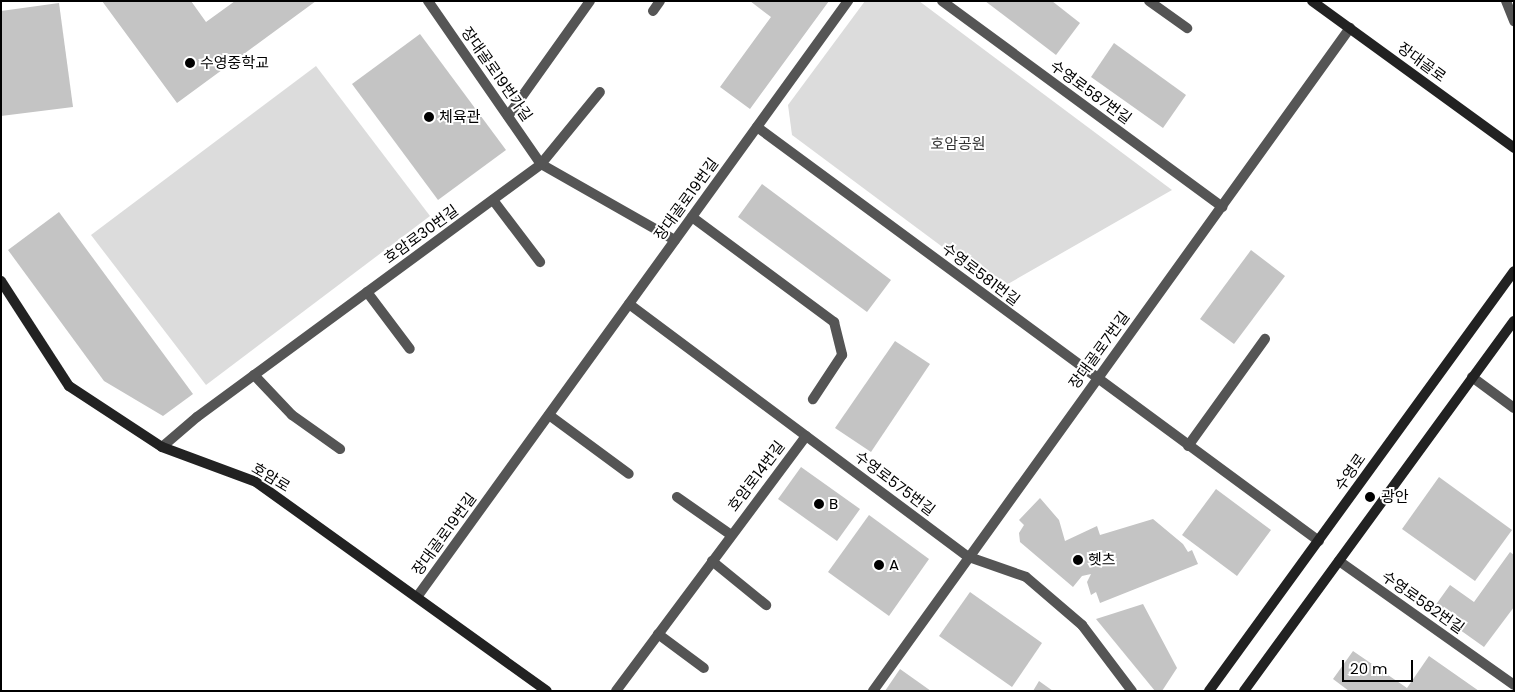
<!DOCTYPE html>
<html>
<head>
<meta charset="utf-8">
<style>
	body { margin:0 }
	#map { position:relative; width:1515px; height:692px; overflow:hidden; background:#fff; font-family:Poppins,"Noto Sans KR",sans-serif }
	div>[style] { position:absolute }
	.green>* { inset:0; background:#dcdcdc }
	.building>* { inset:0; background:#c4c4c4 }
	.lane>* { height:10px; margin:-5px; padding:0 5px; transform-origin:5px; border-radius:5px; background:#555 }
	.street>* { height:10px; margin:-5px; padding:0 5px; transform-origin:5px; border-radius:5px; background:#555 }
	.secondary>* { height:10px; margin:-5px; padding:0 5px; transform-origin:5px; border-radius:5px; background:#222 }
	.dots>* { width:14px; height:14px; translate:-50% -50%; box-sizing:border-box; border:2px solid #fff; border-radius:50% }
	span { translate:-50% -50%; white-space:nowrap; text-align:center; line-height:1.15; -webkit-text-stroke:4px #fff; paint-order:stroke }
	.street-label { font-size:15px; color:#000 }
	.poi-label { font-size:15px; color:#000 }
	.left { translate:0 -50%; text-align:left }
	.park-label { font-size:15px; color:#333 }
	.frame { position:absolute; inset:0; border:2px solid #000; pointer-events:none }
	.scale { position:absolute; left:1342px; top:660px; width:71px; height:22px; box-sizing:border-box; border:2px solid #000; border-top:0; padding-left:6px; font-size:15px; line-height:18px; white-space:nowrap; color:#000; -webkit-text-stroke:4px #fff; paint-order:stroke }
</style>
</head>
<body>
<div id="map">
	<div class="green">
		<div style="clip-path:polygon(865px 1px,919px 1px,1172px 190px,999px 289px,792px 135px,788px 105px)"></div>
		<div style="clip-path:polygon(316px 66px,430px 216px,206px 385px,91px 235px)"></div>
	</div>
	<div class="building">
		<div style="clip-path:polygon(102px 1px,191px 1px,206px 22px,235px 1px,316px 1px,177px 103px)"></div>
		<div style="clip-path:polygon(750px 1px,829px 1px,750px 109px,720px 87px,771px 17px)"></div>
		<div style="clip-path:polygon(985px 1px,1052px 1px,1080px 23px,1056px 55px)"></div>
		<div style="clip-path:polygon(59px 3px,73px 107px,1px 116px,1px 11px)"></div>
		<div style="clip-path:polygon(420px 34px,506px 150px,438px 200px,352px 84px)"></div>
		<div style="clip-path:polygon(1114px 43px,1186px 95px,1163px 128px,1091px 77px)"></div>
		<div style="clip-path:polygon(762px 184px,891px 280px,867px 312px,738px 217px)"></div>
		<div style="clip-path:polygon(59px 212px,193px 394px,163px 416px,104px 381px,8px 250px)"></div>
		<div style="clip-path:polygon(1251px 250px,1285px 276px,1234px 344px,1200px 319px)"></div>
		<div style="clip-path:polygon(895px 341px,930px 364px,871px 452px,835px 428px)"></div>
		<div style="clip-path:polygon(801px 467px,860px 509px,837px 541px,778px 499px)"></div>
		<div style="clip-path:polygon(1439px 477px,1512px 530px,1475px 581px,1402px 529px)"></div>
		<div style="clip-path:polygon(1216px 489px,1271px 530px,1237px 576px,1182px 535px)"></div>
		<div style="clip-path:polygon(1040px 498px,1059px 520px,1065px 541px,1097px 526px,1100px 535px,1153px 519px,1183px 544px,1188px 552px,1192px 550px,1198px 564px,1100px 603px,1096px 592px,1091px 595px,1087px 582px,1091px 574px,1082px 576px,1073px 587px,1020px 542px,1019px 533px,1024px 525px,1019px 520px)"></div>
		<div style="clip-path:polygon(869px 515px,929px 559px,889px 616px,828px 572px)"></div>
		<div style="clip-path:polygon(1510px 552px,1514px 555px,1514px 607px,1484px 647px,1432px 610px,1450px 585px,1474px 602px)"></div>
		<div style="clip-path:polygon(970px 592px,1042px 643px,1012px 687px,939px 636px)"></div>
		<div style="clip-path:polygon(1143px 604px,1177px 668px,1162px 691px,1155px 691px,1096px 619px)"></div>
		<div style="clip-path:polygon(1353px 651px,1407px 688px,1429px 656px,1479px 691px,1349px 691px,1333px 679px)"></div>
		<div style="clip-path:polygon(900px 669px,931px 691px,885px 691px)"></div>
		<div style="clip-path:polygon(1039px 681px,1053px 691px,1033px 691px)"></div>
	</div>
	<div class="lane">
		<div style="left:1149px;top:1px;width:47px;rotate:35.4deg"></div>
		<div style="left:1506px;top:1px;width:22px;rotate:68deg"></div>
		<div style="left:653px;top:11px;width:12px;rotate:-55deg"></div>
		<div style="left:541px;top:164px;width:93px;rotate:-50.7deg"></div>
		<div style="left:493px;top:200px;width:78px;rotate:52.8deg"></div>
		<div style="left:692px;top:217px;width:177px;rotate:36.5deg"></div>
		<div style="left:834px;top:322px;width:34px;rotate:76deg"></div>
		<div style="left:842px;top:355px;width:53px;rotate:123.4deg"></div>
		<div style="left:367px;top:292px;width:71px;rotate:53deg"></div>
		<div style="left:254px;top:375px;width:55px;rotate:46.5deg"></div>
		<div style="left:292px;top:415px;width:59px;rotate:35.3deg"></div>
		<div style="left:549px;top:415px;width:99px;rotate:36.4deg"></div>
		<div style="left:1188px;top:446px;width:132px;rotate:-54.3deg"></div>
		<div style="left:677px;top:497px;width:66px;rotate:35.1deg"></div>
		<div style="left:712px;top:561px;width:70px;rotate:39.2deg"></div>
		<div style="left:658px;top:634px;width:57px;rotate:36.5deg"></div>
	</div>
	<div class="street">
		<div style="left:428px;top:1px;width:198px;rotate:55.3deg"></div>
		<div style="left:541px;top:164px;width:154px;rotate:29.6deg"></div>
		<div style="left:942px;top:1px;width:348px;rotate:36.3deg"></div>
		<div style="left:508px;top:116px;width:141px;rotate:-54.5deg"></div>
		<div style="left:757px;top:127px;width:698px;rotate:36.38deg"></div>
		<div style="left:629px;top:304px;width:424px;rotate:36.7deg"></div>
		<div style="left:969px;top:557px;width:60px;rotate:19.3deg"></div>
		<div style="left:1026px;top:577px;width:74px;rotate:40.6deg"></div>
		<div style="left:1082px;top:625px;width:83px;rotate:52.9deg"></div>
		<div style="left:1472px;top:377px;width:52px;rotate:36.4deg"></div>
		<div style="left:162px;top:447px;width:46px;rotate:-40.6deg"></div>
		<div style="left:197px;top:417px;width:427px;rotate:-36.3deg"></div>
		<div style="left:1339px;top:561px;width:214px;rotate:35.3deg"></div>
		<div style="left:417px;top:597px;width:736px;rotate:-54.13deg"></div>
		<div style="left:616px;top:691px;width:318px;rotate:-53.3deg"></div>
		<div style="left:873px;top:691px;width:817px;rotate:-54.27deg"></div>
	</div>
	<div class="secondary">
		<div style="left:1312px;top:1px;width:250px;rotate:36deg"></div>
		<div style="left:1px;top:281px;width:125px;rotate:57.1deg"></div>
		<div style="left:69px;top:386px;width:111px;rotate:33.3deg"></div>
		<div style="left:162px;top:447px;width:100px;rotate:20.4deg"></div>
		<div style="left:256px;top:482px;width:358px;rotate:35.7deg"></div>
		<div style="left:1209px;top:691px;width:519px;rotate:-54.01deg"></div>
		<div style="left:1244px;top:691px;width:458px;rotate:-53.9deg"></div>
	</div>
	<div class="dots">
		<div style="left:190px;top:63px;background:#000"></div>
		<div style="left:429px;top:117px;background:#000"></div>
		<div style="left:1370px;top:497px;background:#000"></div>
		<div style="left:819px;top:504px;background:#000"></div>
		<div style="left:1078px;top:560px;background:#000"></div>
		<div style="left:879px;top:565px;background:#000"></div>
	</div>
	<div class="street-label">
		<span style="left:1422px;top:62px;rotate:36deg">장대골로</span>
		<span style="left:497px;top:74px;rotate:55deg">장대골로19번가길</span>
		<span style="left:1091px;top:92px;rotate:36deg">수영로587번길</span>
		<span style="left:686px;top:199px;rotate:-54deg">장대골로19번길</span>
		<span style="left:421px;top:234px;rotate:-36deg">호암로30번길</span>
		<span style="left:981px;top:274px;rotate:37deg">수영로581번길</span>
		<span style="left:1099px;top:350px;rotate:-54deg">장대골로7번길</span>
		<span style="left:1350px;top:472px;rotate:-55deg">수영로</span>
		<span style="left:756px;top:476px;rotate:-53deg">호암로14번길</span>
		<span style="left:271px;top:477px;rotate:31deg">호암로</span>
		<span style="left:895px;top:483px;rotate:37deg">수영로575번길</span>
		<span style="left:444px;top:534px;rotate:-54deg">장대골로19번길</span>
		<span style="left:1423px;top:602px;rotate:35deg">수영로582번길</span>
	</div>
	<div class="poi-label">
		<span class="left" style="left:200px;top:63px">수영중학교</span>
		<span class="left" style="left:439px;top:117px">체육관</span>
		<span class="left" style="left:1381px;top:497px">광안</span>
		<span class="left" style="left:829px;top:504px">B</span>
		<span class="left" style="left:1088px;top:560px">헷츠</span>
		<span class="left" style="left:889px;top:565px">A</span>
	</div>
	<div class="park-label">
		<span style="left:958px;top:144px">호암공원</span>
	</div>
	<div class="frame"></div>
	<div class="scale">20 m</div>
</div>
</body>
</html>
